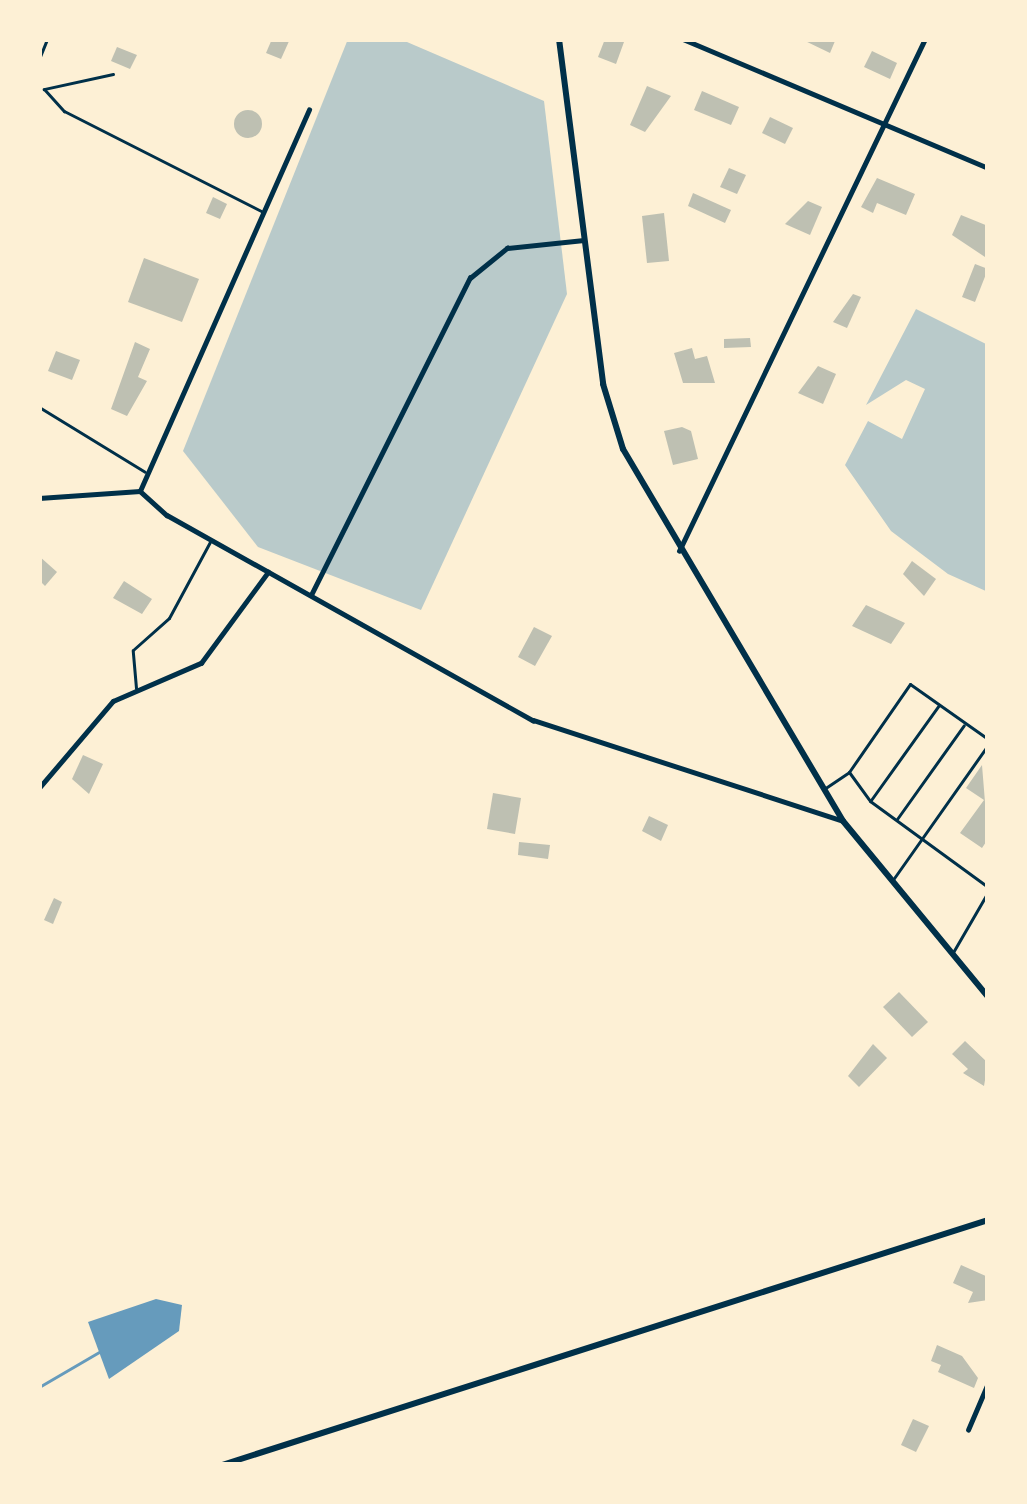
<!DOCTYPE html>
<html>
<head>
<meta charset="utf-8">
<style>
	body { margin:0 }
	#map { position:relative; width:1027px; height:1504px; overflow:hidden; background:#fdf0d5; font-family:Manrope,sans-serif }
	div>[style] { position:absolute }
	.green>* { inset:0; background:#b9caca }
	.water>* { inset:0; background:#669bbc }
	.stream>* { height:3px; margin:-1.5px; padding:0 1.5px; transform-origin:1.5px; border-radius:1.5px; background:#669bbc }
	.building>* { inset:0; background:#bec0b2 }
	.round { border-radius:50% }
	.service>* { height:3px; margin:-1.5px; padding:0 1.5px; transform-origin:1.5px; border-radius:1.5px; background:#003049 }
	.minor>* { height:4.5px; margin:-2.25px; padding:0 2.25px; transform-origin:2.25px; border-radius:2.25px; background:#003049 }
	.tertiary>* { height:6px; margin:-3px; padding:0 3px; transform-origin:3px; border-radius:3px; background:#003049 }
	span { translate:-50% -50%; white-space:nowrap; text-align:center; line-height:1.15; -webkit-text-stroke:12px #fdf0d5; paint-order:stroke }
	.frame { position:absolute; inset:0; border:42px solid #fdf0d5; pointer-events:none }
</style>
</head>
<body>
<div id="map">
	<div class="green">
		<div style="clip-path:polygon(348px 39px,400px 39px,544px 101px,567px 294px,421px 610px,258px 547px,183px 451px)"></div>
		<div style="clip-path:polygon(916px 309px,988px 345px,988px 592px,948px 574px,891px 531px,845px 465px,868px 421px,902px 439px,925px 389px,906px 380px,866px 405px)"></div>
	</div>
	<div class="water">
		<div style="clip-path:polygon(156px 1299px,182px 1305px,179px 1331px,109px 1379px,88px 1322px)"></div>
	</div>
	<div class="stream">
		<div style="left:39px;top:1387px;width:69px;rotate:-30.3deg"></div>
	</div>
	<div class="building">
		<div style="clip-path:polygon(272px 39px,290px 39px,281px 59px,266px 53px)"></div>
		<div style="clip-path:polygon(605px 39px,624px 42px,616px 64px,598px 57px)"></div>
		<div style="clip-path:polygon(801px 39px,832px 39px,835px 41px,830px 53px)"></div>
		<div style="clip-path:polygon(117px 47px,137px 55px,130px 69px,111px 61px)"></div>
		<div style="clip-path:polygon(872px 51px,897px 63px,890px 79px,864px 67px)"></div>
		<div style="clip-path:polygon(647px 86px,671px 96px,645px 132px,630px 125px)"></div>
		<div style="clip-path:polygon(702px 91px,739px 107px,731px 125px,694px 110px)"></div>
		<div class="round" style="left:234px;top:110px;width:28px;height:28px"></div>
		<div style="clip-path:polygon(770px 117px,793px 128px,785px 144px,762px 133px)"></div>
		<div style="clip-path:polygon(729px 168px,746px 175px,737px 194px,720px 187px)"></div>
		<div style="clip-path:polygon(877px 178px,915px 194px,906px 215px,877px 203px,873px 213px,861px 207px)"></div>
		<div style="clip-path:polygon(693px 193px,731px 210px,725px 223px,688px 206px)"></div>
		<div style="clip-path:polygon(213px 197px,227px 204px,220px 219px,206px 213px)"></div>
		<div style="clip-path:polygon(808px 201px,822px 207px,810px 235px,785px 224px)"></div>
		<div style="clip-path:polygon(664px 213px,669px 261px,647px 263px,642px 216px)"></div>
		<div style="clip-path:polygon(961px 215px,988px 226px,985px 257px,952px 235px)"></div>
		<div style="clip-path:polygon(144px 258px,199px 279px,182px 322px,128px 302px)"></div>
		<div style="clip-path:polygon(975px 264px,988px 269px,975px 302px,962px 297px)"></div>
		<div style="clip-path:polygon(853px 294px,861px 297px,847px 328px,833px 322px)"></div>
		<div style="clip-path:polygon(750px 338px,751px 347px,724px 348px,724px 339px)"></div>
		<div style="clip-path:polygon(135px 342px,150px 349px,138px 377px,147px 381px,127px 416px,111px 409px)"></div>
		<div style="clip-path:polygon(692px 348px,695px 359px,707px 356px,715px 383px,683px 383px,674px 353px)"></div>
		<div style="clip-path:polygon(56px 351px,80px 360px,72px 380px,48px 371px)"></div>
		<div style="clip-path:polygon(818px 366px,836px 374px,823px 404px,798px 393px)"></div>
		<div style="clip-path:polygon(682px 427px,691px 431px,698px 459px,673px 465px,664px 431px)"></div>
		<div style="clip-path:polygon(39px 556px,57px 572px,45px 586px,39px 580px)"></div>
		<div style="clip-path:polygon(912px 561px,936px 579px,924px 596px,903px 574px)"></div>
		<div style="clip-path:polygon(124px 581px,152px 599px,142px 614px,113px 598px)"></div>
		<div style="clip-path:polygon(866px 605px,905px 623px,891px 644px,852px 626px)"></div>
		<div style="clip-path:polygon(534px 627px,552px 636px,535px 666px,518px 657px)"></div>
		<div style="clip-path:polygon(83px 755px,103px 764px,89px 794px,72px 779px)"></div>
		<div style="clip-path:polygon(982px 765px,988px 839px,982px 848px,960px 833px,984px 800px,966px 788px)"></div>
		<div style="clip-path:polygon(493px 793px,521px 798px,515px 834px,487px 829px)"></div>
		<div style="clip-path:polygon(649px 816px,668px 825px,661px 841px,642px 831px)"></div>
		<div style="clip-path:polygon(519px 842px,550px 845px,548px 859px,518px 855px)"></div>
		<div style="clip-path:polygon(54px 898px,62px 902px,53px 924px,44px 920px)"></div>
		<div style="clip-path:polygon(899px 992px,928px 1022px,912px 1037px,883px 1007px)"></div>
		<div style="clip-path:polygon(965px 1041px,988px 1063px,984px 1086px,963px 1073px,968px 1069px,952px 1054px)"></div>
		<div style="clip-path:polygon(873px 1044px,887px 1058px,859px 1087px,848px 1076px)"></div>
		<div style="clip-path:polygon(961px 1265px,988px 1277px,988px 1300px,968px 1303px,973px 1292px,953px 1283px)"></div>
		<div style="clip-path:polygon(937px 1345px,962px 1356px,978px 1378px,974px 1388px,938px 1372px,941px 1365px,931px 1361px)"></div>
		<div style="clip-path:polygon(913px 1419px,929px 1426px,916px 1452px,901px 1445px)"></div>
	</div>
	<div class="service">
		<div style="left:39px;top:59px;width:22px;rotate:-68deg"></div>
		<div style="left:113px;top:74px;width:71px;rotate:167.7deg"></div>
		<div style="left:44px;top:89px;width:30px;rotate:48deg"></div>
		<div style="left:64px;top:111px;width:221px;rotate:26.9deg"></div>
		<div style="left:39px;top:407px;width:124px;rotate:31.5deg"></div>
		<div style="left:136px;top:688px;width:38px;rotate:-95deg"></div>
		<div style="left:133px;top:650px;width:48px;rotate:-41.6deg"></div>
		<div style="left:169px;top:618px;width:86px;rotate:-61.7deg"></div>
		<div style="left:849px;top:772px;width:36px;rotate:54deg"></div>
		<div style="left:870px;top:801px;width:146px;rotate:36.1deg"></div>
		<div style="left:824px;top:789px;width:30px;rotate:-34deg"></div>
		<div style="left:849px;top:772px;width:107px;rotate:-55.3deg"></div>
		<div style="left:910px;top:684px;width:95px;rotate:35.2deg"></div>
		<div style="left:871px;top:800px;width:117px;rotate:-54.4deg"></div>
		<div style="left:897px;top:819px;width:115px;rotate:-54.5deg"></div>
		<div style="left:892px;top:881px;width:166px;rotate:-54.8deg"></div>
		<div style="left:952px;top:954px;width:72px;rotate:-59.9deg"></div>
	</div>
	<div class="minor">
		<div style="left:683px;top:39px;width:331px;rotate:22.9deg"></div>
		<div style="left:140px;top:491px;width:36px;rotate:42deg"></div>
		<div style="left:167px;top:515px;width:420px;rotate:29.3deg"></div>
		<div style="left:533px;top:720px;width:324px;rotate:18deg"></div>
		<div style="left:140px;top:491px;width:417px;rotate:-66.1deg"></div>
		<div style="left:39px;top:498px;width:101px;rotate:-4deg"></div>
		<div style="left:679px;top:551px;width:568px;rotate:-64.34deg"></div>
		<div style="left:311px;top:595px;width:355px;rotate:-63.4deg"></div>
		<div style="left:470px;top:278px;width:48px;rotate:-39deg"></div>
		<div style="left:507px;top:248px;width:77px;rotate:-5.9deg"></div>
		<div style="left:39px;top:788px;width:114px;rotate:-49.6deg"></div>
		<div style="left:113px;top:701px;width:96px;rotate:-23.4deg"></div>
		<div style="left:201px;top:663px;width:113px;rotate:-53.6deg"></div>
		<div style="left:968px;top:1430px;width:51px;rotate:-66.9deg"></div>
	</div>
	<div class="tertiary">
		<div style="left:559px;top:39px;width:348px;rotate:82.7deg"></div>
		<div style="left:603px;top:384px;width:68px;rotate:72.9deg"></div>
		<div style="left:623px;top:449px;width:432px;rotate:59.4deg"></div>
		<div style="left:843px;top:821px;width:228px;rotate:50.5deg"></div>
		<div style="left:222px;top:1465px;width:804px;rotate:-17.74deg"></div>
	</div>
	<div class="frame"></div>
</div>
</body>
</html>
